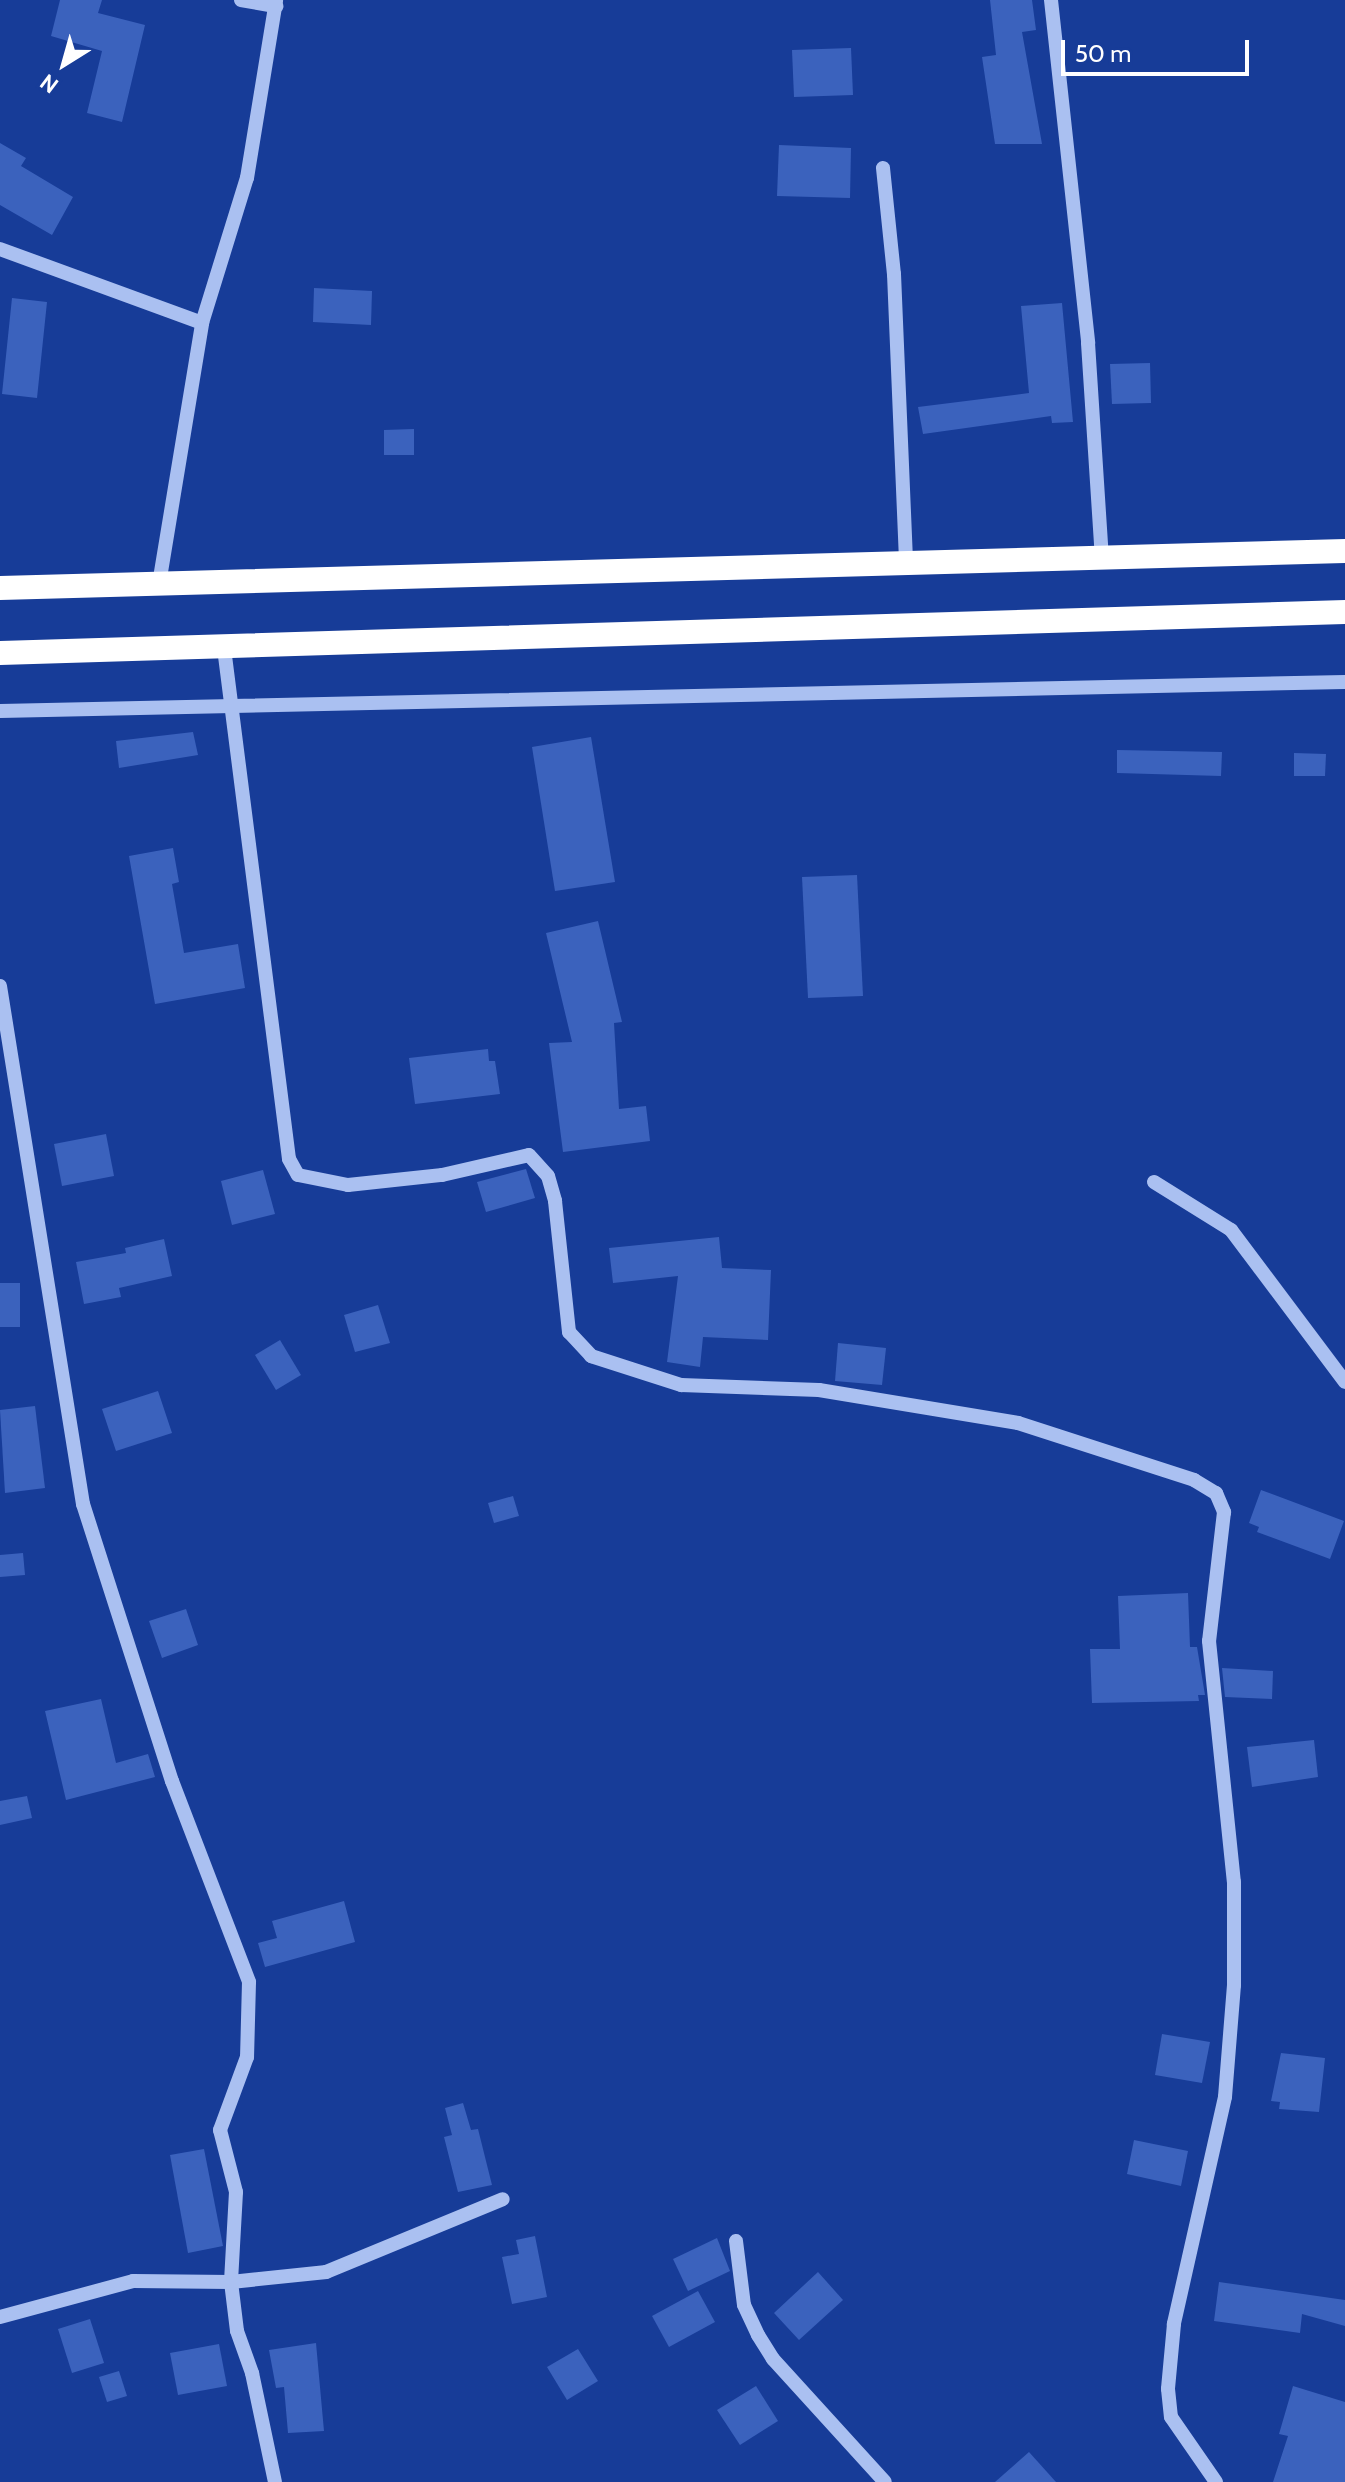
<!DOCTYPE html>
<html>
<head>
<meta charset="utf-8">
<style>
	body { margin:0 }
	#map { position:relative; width:1345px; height:2482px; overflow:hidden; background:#173c98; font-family:Cabin,sans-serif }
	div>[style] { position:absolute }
	.building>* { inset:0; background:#3b62bd }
	.minor>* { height:14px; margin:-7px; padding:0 7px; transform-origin:7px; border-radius:7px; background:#aac0f1 }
	.highway>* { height:24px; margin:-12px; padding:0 12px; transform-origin:12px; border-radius:12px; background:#fff }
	span { translate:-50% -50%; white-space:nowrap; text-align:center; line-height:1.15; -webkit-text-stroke:6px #173c98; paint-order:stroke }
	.north { position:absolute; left:24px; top:24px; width:80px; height:80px; -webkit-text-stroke:6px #173c98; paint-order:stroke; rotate:217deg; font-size:22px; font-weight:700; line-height:32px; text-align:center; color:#fff }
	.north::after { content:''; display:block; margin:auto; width:28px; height:36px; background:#fff; clip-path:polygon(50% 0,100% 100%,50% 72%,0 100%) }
	.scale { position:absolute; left:1061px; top:40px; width:188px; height:36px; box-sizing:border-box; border:4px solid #fff; border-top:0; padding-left:10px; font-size:24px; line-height:28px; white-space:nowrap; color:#fff; -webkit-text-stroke:6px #173c98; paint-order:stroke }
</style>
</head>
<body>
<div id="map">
	<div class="building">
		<div style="clip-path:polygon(60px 0,102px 0,98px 13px,145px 25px,122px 122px,87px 113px,102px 51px,51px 36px)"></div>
		<div style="clip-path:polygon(990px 0,1032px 0,1036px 30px,1022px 32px,1042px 144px,995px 144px,982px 57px,996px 55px)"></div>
		<div style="clip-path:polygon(851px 48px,853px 95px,794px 97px,792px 50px)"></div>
		<div style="clip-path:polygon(0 143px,26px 158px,21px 166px,73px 197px,52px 235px,0 205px)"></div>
		<div style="clip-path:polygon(779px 145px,851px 148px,850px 198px,777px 196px)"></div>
		<div style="clip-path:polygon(314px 288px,372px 291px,371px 325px,313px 322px)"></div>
		<div style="clip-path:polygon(12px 298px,47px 302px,37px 398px,2px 394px)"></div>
		<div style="clip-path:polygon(1062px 303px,1073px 422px,1052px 423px,1051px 416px,923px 434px,918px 407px,1029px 393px,1021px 306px)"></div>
		<div style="clip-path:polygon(1150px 363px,1151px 403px,1112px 404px,1110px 364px)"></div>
		<div style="clip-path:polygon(414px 429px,414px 455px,384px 455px,384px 430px)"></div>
		<div style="clip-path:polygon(193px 732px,198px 755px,119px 768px,116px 741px)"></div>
		<div style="clip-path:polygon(591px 737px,615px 882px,555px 891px,532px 747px)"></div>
		<div style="clip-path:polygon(1117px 750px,1222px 752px,1221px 776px,1117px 773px)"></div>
		<div style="clip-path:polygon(1294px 753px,1326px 754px,1325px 776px,1294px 776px)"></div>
		<div style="clip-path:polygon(173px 848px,179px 882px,172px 884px,184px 953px,238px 944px,245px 988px,155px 1004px,129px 856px)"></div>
		<div style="clip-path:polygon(857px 875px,863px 996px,808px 998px,802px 877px)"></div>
		<div style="clip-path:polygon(598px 921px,622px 1022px,614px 1023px,619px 1109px,646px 1106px,650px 1141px,563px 1152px,549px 1043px,572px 1042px,546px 933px)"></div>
		<div style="clip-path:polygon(488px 1049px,489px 1061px,495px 1061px,500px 1094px,415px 1104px,409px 1058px)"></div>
		<div style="clip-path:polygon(106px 1134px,114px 1176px,62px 1186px,54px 1144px)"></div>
		<div style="clip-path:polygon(526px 1169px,535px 1198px,486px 1212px,477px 1182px)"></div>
		<div style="clip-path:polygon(263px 1170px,275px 1214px,232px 1225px,221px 1181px)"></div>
		<div style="clip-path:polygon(719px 1237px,722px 1268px,771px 1270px,768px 1340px,703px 1337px,700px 1367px,667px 1362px,678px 1276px,613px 1283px,609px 1248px)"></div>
		<div style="clip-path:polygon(164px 1239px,172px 1276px,119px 1288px,121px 1297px,84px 1304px,76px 1262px,126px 1253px,125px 1248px)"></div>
		<div style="clip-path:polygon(0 1283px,20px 1283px,20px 1327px,0 1327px)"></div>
		<div style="clip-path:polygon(378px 1305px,390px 1343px,355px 1352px,344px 1315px)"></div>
		<div style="clip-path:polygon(280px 1340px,301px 1375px,276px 1390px,255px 1355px)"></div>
		<div style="clip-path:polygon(838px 1343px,886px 1348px,882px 1385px,835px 1381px)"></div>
		<div style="clip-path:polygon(158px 1391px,172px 1433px,116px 1451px,102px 1409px)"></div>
		<div style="clip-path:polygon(35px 1406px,45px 1488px,5px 1493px,0 1410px)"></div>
		<div style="clip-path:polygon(1261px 1490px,1344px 1521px,1330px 1559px,1257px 1532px,1259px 1527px,1249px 1523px)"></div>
		<div style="clip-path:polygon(513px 1496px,519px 1516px,494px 1523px,488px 1503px)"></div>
		<div style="clip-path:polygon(23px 1553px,25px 1575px,0 1577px,0 1555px)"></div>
		<div style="clip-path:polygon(1188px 1593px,1190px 1647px,1197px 1647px,1205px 1695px,1198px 1695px,1199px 1701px,1092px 1703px,1090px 1649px,1120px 1649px,1118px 1596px)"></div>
		<div style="clip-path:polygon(186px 1609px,198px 1645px,162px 1658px,149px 1621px)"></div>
		<div style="clip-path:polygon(1222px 1668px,1273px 1671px,1272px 1699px,1225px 1697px)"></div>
		<div style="clip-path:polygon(101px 1699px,116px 1763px,148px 1754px,155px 1777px,66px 1800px,45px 1711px)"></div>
		<div style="clip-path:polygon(1314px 1740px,1318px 1777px,1252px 1787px,1247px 1747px)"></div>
		<div style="clip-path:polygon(27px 1796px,32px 1818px,0 1825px,0 1801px)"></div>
		<div style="clip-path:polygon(344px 1901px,355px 1942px,265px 1967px,258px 1943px,277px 1938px,272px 1921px)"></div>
		<div style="clip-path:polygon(1162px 2034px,1210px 2042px,1202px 2083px,1155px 2075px)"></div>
		<div style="clip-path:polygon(1281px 2053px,1325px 2058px,1319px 2112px,1279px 2109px,1280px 2102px,1271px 2101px)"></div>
		<div style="clip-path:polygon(463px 2103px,471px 2130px,478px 2129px,492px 2185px,458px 2192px,444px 2137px,452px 2135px,445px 2108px)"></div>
		<div style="clip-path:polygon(1134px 2140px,1188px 2151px,1181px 2186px,1127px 2174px)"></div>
		<div style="clip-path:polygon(204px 2149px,223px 2246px,188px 2253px,170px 2155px)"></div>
		<div style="clip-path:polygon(535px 2236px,547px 2297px,512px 2304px,502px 2257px,519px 2254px,516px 2240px)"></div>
		<div style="clip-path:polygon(717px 2238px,730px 2271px,688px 2291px,673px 2259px)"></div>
		<div style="clip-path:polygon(818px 2272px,843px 2300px,799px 2340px,774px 2313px)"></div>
		<div style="clip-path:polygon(1219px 2282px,1345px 2300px,1345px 2326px,1302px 2314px,1300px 2333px,1214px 2321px)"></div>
		<div style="clip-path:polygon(698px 2291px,715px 2322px,669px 2347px,652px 2316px)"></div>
		<div style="clip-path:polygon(90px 2319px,104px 2363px,72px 2373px,58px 2329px)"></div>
		<div style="clip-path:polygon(316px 2343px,324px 2431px,288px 2433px,284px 2387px,276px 2388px,269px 2350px)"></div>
		<div style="clip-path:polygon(219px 2344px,227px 2386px,178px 2395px,170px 2353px)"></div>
		<div style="clip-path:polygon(578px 2349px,598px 2381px,567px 2400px,547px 2367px)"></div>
		<div style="clip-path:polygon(119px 2371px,127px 2396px,107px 2402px,99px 2377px)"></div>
		<div style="clip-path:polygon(756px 2386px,778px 2421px,740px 2445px,717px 2410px)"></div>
		<div style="clip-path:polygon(1293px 2386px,1345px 2402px,1345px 2482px,1273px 2482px,1288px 2436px,1279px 2434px)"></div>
		<div style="clip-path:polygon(1029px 2452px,1056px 2482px,995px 2482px)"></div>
	</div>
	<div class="minor">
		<div style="left:241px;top:0;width:36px;rotate:10deg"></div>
		<div style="left:1051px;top:0;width:345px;rotate:83.8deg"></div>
		<div style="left:1088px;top:343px;width:215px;rotate:86.3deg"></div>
		<div style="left:883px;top:168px;width:107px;rotate:84.1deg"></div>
		<div style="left:894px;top:274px;width:288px;rotate:87.6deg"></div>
		<div style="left:0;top:249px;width:215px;rotate:20.1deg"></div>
		<div style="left:159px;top:584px;width:265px;rotate:-80.6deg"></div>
		<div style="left:202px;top:323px;width:152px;rotate:-72.8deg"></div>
		<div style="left:247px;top:178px;width:180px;rotate:-80.7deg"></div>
		<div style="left:224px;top:648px;width:515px;rotate:82.75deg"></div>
		<div style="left:289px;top:1159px;width:18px;rotate:61deg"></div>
		<div style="left:298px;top:1175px;width:51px;rotate:11.3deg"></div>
		<div style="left:348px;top:1185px;width:95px;rotate:-6.1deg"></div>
		<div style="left:442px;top:1175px;width:89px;rotate:-12.9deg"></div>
		<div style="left:529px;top:1155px;width:28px;rotate:48deg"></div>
		<div style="left:548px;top:1176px;width:26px;rotate:74deg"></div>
		<div style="left:555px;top:1201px;width:132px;rotate:83.9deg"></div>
		<div style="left:569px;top:1332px;width:33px;rotate:47deg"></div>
		<div style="left:591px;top:1356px;width:95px;rotate:17.9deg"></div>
		<div style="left:681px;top:1385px;width:138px;rotate:2.1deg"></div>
		<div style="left:819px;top:1390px;width:202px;rotate:9.4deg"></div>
		<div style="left:1018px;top:1423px;width:185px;rotate:17.9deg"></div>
		<div style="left:1194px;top:1480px;width:26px;rotate:31deg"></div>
		<div style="left:1216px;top:1493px;width:21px;rotate:67deg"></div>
		<div style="left:1224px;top:1512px;width:130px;rotate:96.6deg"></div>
		<div style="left:1209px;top:1641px;width:242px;rotate:84.1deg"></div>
		<div style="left:1234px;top:1882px;width:103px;rotate:90deg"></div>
		<div style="left:1234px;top:1985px;width:112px;rotate:94.6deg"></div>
		<div style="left:1225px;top:2097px;width:233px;rotate:102.7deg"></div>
		<div style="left:1174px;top:2324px;width:65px;rotate:95.3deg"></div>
		<div style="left:1168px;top:2389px;width:28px;rotate:84deg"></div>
		<div style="left:1171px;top:2417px;width:79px;rotate:55.3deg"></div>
		<div style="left:0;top:711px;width:1345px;rotate:-1.24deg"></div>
		<div style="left:0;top:986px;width:525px;rotate:80.9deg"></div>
		<div style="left:83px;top:1504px;width:291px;rotate:72.2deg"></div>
		<div style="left:172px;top:1781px;width:215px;rotate:69deg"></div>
		<div style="left:249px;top:1982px;width:75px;rotate:91.5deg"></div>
		<div style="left:247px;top:2057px;width:78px;rotate:110.3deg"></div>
		<div style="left:220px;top:2130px;width:64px;rotate:75.5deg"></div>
		<div style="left:236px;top:2192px;width:90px;rotate:93.2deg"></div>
		<div style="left:231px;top:2282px;width:49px;rotate:83deg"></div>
		<div style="left:237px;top:2331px;width:45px;rotate:70.3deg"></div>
		<div style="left:252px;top:2373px;width:111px;rotate:78.1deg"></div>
		<div style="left:1154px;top:1182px;width:91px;rotate:31.9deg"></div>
		<div style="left:1231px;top:1230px;width:190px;rotate:53.1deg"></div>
		<div style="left:736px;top:2241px;width:64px;rotate:82.9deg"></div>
		<div style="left:744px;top:2305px;width:33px;rotate:65deg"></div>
		<div style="left:758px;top:2335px;width:28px;rotate:58deg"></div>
		<div style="left:773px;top:2359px;width:166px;rotate:47.7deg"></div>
		<div style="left:0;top:2317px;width:138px;rotate:-15.1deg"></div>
		<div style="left:133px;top:2281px;width:98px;rotate:0.6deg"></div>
		<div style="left:231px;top:2282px;width:96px;rotate:-6deg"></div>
		<div style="left:326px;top:2272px;width:191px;rotate:-22.4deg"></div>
	</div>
	<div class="highway">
		<div style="left:0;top:588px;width:1346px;rotate:-1.58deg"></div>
		<div style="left:0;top:653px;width:1346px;rotate:-1.75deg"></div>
	</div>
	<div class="north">N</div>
	<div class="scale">50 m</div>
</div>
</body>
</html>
